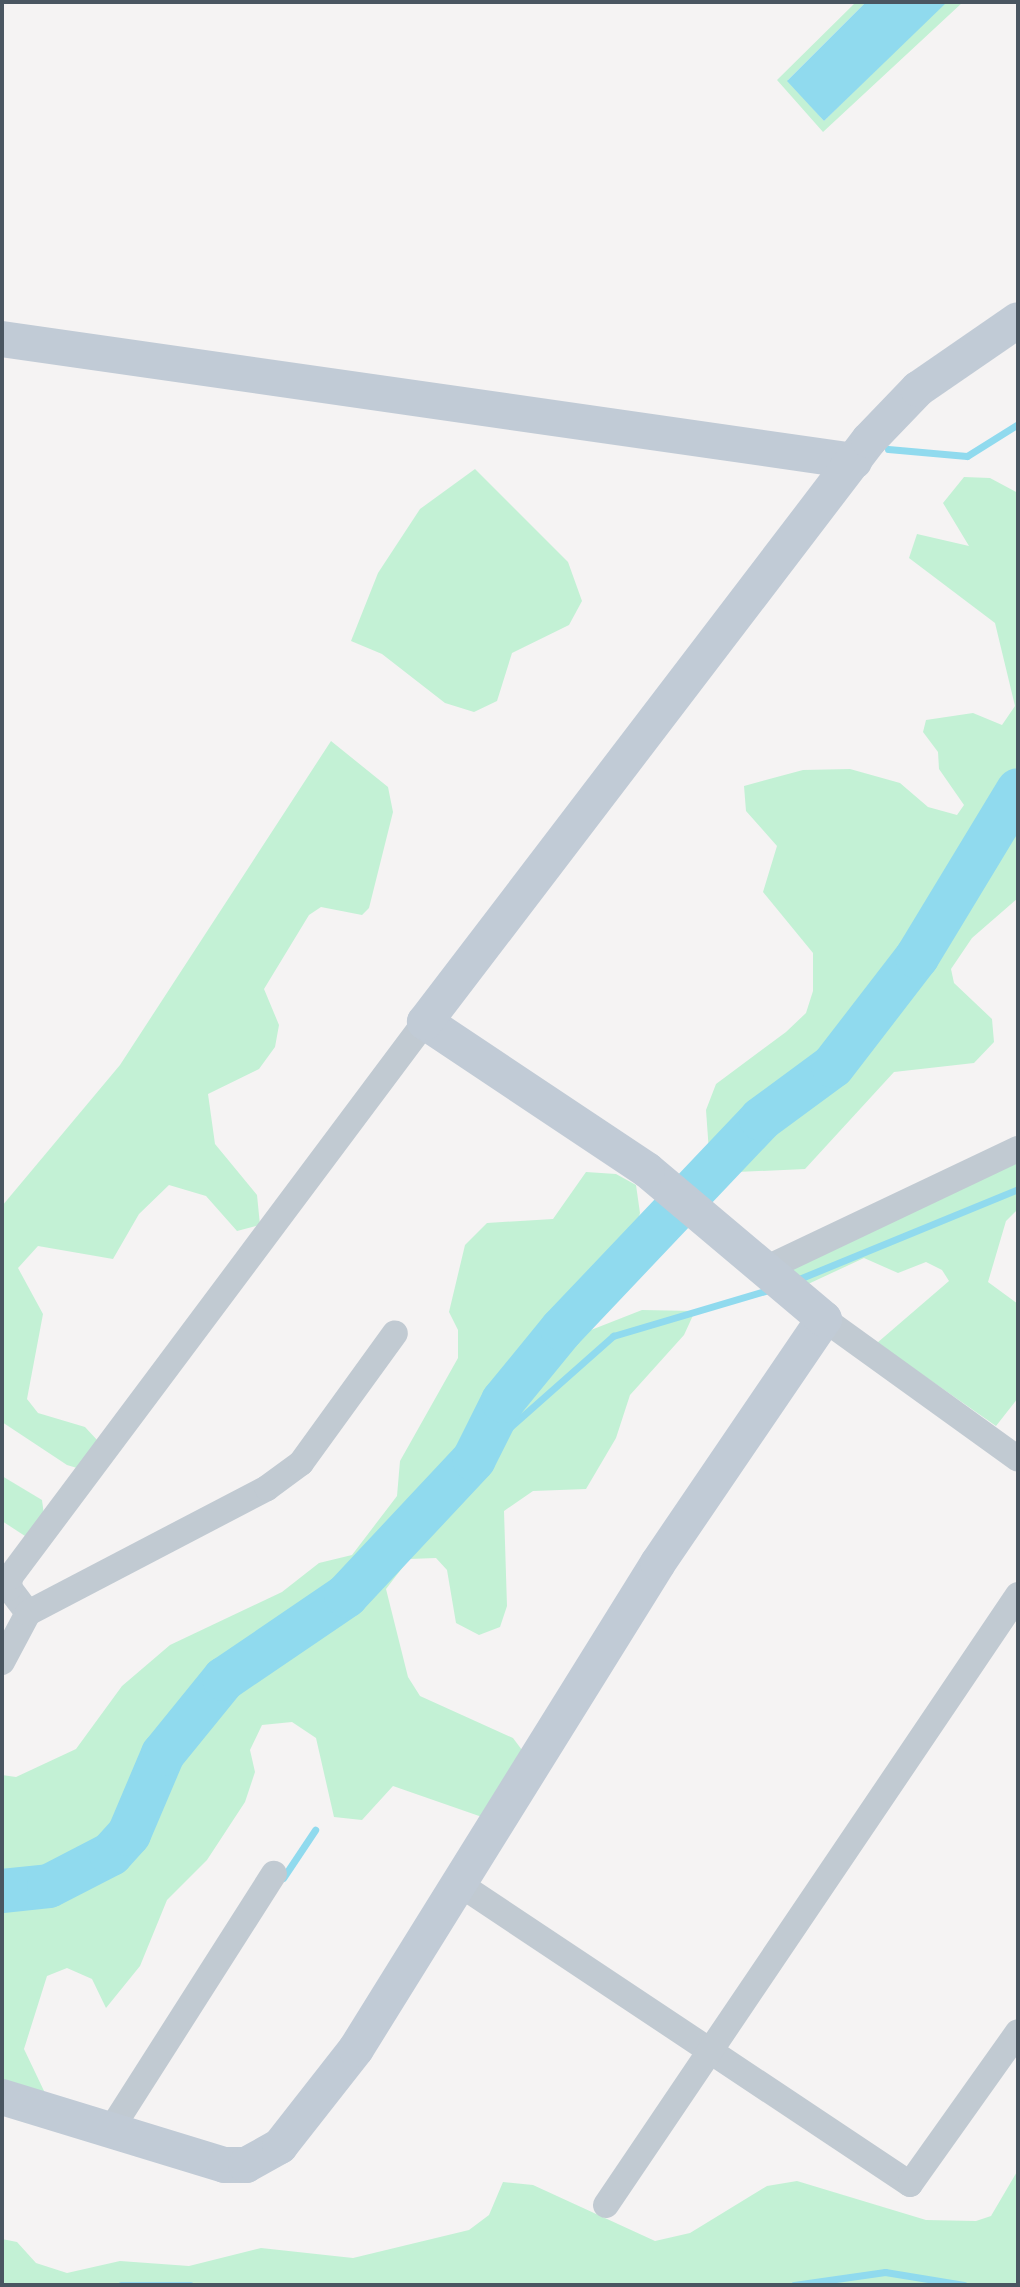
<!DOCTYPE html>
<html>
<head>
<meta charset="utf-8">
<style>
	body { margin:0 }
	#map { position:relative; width:1020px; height:2287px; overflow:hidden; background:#f5f3f3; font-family:Poppins,sans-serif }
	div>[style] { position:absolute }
	.green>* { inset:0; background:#c3f1d5 }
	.water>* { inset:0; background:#90daee }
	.stream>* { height:7px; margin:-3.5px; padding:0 3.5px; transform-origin:3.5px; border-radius:3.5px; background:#90daee }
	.river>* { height:44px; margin:-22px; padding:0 22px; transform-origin:22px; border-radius:22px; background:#90daee }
	.street>* { height:26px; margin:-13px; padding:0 13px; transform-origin:13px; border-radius:13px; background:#c1cad2 }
	.secondary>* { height:36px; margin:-18px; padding:0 18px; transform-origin:18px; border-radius:18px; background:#c1cbd6 }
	span { translate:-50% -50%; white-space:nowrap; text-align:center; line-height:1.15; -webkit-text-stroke:6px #fff; paint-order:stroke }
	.frame { position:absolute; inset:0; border:4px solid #4a5661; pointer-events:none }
</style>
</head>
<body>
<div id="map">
	<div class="green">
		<div style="clip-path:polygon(856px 2px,866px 2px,788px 80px,824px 121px,945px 2px,963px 2px,823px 132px,777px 80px)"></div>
		<div style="clip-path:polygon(475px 469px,568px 562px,582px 601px,569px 625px,512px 653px,497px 701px,474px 712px,445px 703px,382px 654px,351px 641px,378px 573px,420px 509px)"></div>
		<div style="clip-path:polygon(964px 477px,990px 478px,1018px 493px,1018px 898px,972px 938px,951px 969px,954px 983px,992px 1019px,994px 1042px,974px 1063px,894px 1072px,805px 1169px,737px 1172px,704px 1189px,693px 1179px,709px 1152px,706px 1110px,716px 1084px,786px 1032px,806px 1013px,813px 991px,813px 953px,763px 892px,777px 846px,746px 811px,744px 786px,803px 770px,850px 769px,900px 783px,928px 807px,957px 815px,964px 805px,939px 769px,938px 752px,923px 732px,926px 720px,973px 713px,1002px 725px,1015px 706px,995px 623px,909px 558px,917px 534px,969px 546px,943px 503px)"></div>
		<div style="clip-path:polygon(331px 741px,388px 787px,393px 812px,369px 908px,362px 915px,321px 907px,309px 915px,264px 989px,279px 1025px,275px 1047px,259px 1069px,208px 1094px,215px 1144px,257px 1195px,260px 1225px,237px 1231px,206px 1196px,169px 1185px,139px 1214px,113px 1259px,38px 1246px,18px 1268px,43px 1314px,27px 1399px,38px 1413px,85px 1427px,98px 1441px,77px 1468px,67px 1465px,2px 1422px,2px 1206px,120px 1065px)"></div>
		<div style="clip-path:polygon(1018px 1154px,1018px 1209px,1006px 1221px,988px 1282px,1018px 1304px,1018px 1398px,996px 1426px,877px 1343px,949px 1281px,942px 1270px,926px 1262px,898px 1273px,864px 1258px,806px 1285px,787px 1266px)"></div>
		<div style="clip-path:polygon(586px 1172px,616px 1174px,636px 1185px,640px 1213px,631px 1245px,597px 1281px,578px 1322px,591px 1330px,642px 1310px,695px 1311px,684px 1335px,630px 1395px,616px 1438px,586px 1489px,533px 1491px,504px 1511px,507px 1606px,500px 1627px,479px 1635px,456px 1623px,447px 1570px,436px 1558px,409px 1559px,386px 1589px,408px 1677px,420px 1696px,513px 1738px,522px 1750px,482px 1817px,393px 1786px,362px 1820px,334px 1817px,316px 1738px,292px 1722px,262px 1725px,250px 1750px,255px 1772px,245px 1802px,207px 1860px,167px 1900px,140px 1966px,106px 2008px,92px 1979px,67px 1968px,47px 1976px,24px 2049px,45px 2093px,2px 2091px,2px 1775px,16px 1777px,76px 1749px,122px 1686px,170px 1645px,282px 1592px,319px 1563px,352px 1555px,397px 1496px,400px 1461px,458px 1358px,458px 1330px,449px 1312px,465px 1245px,487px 1223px,553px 1219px)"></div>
		<div style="clip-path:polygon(2px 1476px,42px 1500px,44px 1515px,25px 1536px,2px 1521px)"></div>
		<div style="clip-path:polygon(1018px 2170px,1018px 2285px,2px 2285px,2px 2239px,17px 2242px,36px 2263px,67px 2273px,120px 2261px,189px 2266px,261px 2248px,353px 2258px,469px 2230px,489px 2215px,503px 2182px,533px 2185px,655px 2241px,690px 2233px,767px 2186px,797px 2181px,926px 2220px,976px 2221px,991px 2216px)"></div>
	</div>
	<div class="water">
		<div style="clip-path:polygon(866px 2px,946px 3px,824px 121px,787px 81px)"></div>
	</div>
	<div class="stream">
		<div style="left:888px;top:449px;width:79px;rotate:5.1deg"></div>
		<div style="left:967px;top:456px;width:60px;rotate:-32.1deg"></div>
		<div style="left:794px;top:1281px;width:242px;rotate:-22.3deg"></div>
		<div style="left:474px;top:1459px;width:186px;rotate:-41.5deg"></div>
		<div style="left:613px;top:1336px;width:166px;rotate:-16.5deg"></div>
		<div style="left:283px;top:1878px;width:58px;rotate:-56.3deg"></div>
		<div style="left:121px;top:2285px;width:69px"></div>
		<div style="left:794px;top:2285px;width:92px;rotate:-8.1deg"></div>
		<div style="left:885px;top:2272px;width:80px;rotate:9.3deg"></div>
	</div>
	<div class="river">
		<div style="left:2px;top:1891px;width:47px;rotate:-6.1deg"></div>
		<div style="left:49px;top:1886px;width:70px;rotate:-27.3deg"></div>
		<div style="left:111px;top:1854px;width:27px;rotate:-48deg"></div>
		<div style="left:129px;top:1834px;width:87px;rotate:-67deg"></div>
		<div style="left:163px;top:1754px;width:97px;rotate:-50.9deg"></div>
		<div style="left:224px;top:1679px;width:148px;rotate:-34.2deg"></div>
		<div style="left:346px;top:1596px;width:187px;rotate:-46.9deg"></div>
		<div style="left:474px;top:1459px;width:65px;rotate:-63.4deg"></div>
		<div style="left:503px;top:1401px;width:93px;rotate:-50.7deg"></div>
		<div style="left:562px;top:1329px;width:289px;rotate:-46.5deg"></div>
		<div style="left:761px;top:1119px;width:89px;rotate:-36.4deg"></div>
		<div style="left:833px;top:1066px;width:138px;rotate:-52.4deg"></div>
		<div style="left:917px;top:957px;width:195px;rotate:-58.8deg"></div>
	</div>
	<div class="street">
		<div style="left:763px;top:1270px;width:282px;rotate:-25.4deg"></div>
		<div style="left:824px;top:1319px;width:239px;rotate:35.8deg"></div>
		<div style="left:28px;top:1613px;width:31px;rotate:-127deg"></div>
		<div style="left:9px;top:1588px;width:11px;rotate:-85deg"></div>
		<div style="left:10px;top:1577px;width:693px;rotate:-53.21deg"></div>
		<div style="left:2px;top:1662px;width:55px;rotate:-62deg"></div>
		<div style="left:28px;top:1613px;width:270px;rotate:-27.6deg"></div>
		<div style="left:267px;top:1488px;width:42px;rotate:-36.3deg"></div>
		<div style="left:301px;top:1463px;width:160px;rotate:-54.1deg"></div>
		<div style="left:458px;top:1883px;width:543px;rotate:33.66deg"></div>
		<div style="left:910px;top:2184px;width:186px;rotate:-54.6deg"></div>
		<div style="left:110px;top:2131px;width:305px;rotate:-57.5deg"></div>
		<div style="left:606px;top:2205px;width:736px;rotate:-55.96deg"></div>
	</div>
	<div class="secondary">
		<div style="left:2px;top:339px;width:861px;rotate:8.15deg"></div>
		<div style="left:2px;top:2097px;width:233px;rotate:17deg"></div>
		<div style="left:225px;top:2165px;width:21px"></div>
		<div style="left:246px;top:2165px;width:39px;rotate:-29deg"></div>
		<div style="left:280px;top:2146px;width:123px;rotate:-51.9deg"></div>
		<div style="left:356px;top:2049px;width:572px;rotate:-58.14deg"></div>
		<div style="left:658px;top:1563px;width:295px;rotate:-55.8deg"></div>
		<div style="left:824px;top:1319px;width:231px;rotate:-139.9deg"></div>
		<div style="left:647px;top:1170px;width:267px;rotate:-146.3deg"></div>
		<div style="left:425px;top:1022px;width:732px;rotate:-52.66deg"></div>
		<div style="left:869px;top:440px;width:71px;rotate:-46.1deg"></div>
		<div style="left:918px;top:389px;width:121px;rotate:-34.6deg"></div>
	</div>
	<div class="frame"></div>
</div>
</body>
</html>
